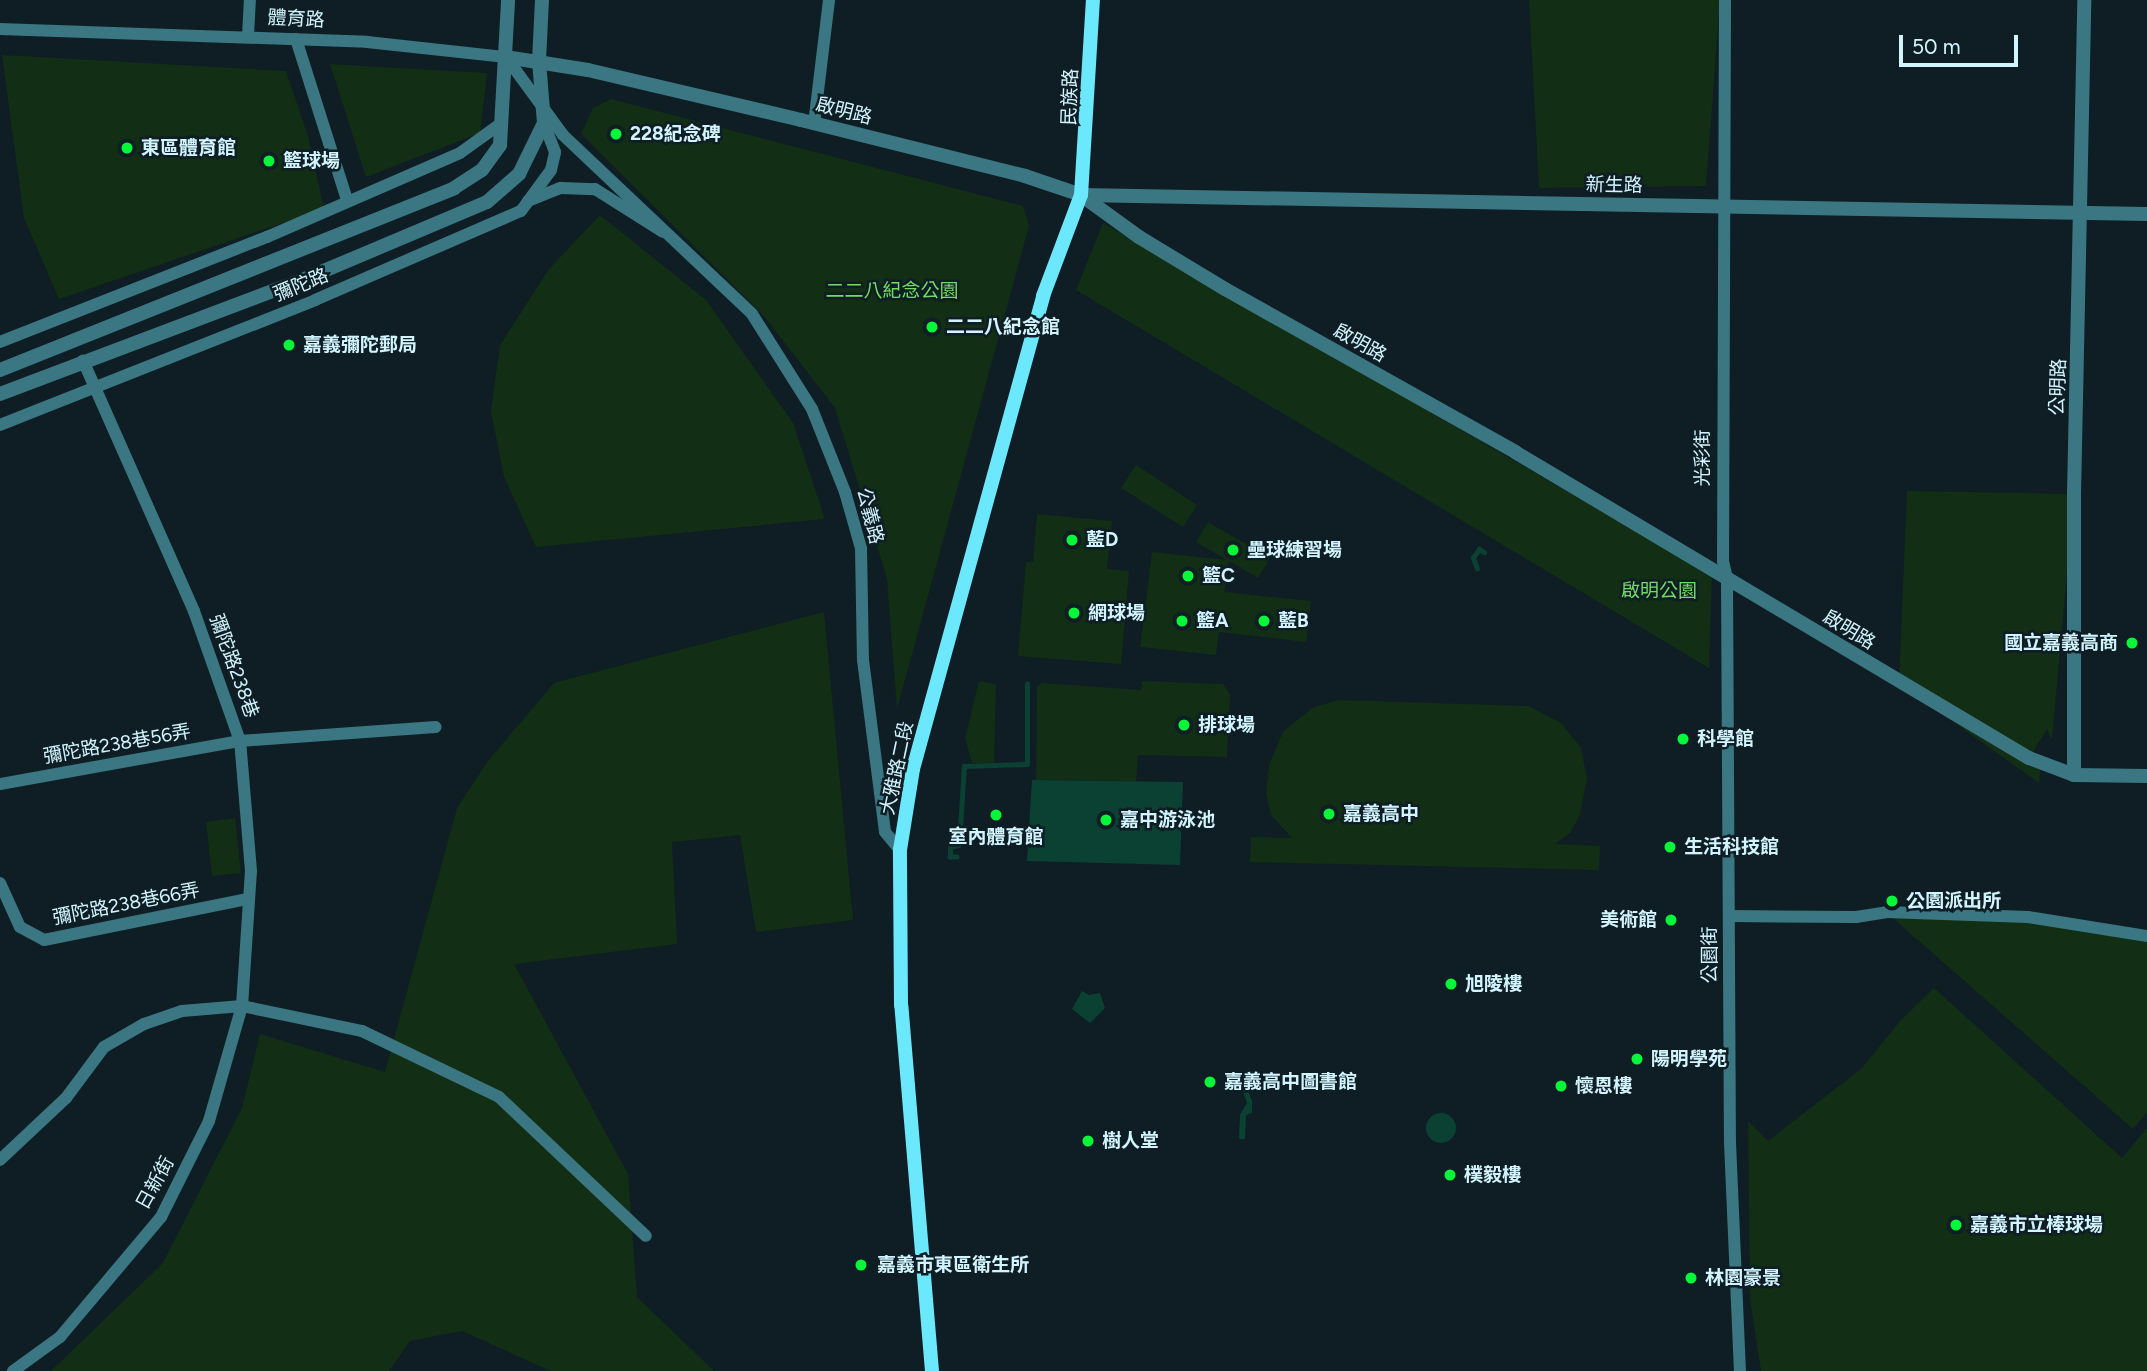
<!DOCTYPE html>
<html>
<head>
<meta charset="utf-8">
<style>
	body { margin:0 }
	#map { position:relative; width:2147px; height:1371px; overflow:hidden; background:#0f1e24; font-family:Figtree,"Noto Sans TC",sans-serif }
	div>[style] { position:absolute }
	.green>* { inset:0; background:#122e14 }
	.water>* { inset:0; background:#0b4133 }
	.round { border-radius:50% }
	.stream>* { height:4.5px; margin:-2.25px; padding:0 2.25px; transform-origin:2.25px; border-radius:2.25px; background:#0b4133 }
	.minor>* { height:12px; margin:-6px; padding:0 6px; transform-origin:6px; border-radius:6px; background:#3b7782 }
	.tertiary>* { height:14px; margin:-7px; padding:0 7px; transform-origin:7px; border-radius:7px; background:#3b7782 }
	.secondary>* { height:14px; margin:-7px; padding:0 7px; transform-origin:7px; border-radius:7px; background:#6be8fc }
	.dots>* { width:19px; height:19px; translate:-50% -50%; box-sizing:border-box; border:4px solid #0f1e24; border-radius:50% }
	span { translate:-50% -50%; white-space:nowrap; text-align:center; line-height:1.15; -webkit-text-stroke:5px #0f1e24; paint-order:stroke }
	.street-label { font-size:19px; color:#d2f4fe }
	.poi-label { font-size:19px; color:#d2f4fe; font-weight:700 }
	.left { translate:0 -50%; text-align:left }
	.right { translate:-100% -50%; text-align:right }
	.park-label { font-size:19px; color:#70dd5f }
	.scale { position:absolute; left:1899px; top:35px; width:119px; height:32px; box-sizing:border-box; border:4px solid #d2f4fe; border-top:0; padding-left:9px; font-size:21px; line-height:24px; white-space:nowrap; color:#d2f4fe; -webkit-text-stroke:5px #0f1e24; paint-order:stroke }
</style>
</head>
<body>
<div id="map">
	<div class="green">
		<div style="clip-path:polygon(1529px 0,1720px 0,1706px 186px,1539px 188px)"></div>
		<div style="clip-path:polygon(2px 55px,286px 71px,308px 136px,324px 209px,59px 299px,24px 218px)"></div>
		<div style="clip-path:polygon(330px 64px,487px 73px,480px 133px,366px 177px)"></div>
		<div style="clip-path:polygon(611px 99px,1023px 206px,1029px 226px,897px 709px,887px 579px,835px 408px,764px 316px,581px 134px,593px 108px)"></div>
		<div style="clip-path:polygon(600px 215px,706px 300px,793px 423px,825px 519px,536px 547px,504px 477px,491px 411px,500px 345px,549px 269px)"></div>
		<div style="clip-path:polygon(1103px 223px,1712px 575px,1709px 668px,1076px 290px)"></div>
		<div style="clip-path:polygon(1136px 465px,1197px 505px,1183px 527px,1121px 488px)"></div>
		<div style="clip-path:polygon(1907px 491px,2074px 494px,2052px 740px,2047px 729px,2029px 758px,2041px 763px,2039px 783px,1899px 683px)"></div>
		<div style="clip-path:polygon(1037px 514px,1112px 521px,1107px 569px,1129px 571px,1121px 664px,1018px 656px,1026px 562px,1033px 562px)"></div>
		<div style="clip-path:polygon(1208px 522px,1270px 558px,1258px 578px,1229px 561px,1224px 592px,1311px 601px,1306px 642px,1219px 632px,1216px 655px,1140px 647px,1152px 552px,1227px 560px,1196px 542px)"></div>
		<div style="clip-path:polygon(824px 612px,853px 920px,756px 932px,740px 835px,672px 842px,677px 944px,514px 964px,628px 1174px,637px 1297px,714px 1371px,551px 1371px,462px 1331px,410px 1341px,389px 1371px,51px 1371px,163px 1263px,242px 1108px,260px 1034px,385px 1072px,457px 808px,488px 761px,554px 683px)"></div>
		<div style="clip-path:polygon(979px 681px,996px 684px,994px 763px,972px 763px,965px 738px)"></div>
		<div style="clip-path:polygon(1142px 681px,1223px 684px,1230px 695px,1227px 757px,1138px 755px,1136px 781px,1036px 780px,1037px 687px,1042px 683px,1141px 690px)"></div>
		<div style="clip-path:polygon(1339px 700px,1528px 706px,1561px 723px,1581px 748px,1587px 778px,1580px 815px,1570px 833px,1555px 844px,1600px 846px,1599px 870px,1250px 862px,1251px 837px,1292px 838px,1271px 815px,1266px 794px,1269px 765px,1283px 732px,1312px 708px)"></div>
		<div style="clip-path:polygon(235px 818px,241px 873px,212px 876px,206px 822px)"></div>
		<div style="clip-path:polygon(1886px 912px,2046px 920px,2147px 936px,2147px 1112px,2133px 1129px)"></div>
		<div style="clip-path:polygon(1934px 988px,2122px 1158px,2147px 1128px,2147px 1371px,1761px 1371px,1750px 1299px,1748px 1121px,1768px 1141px,1862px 1068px,1900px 1021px)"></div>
	</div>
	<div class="water">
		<div style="clip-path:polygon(1032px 780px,1183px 782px,1180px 865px,1027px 861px)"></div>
		<div style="clip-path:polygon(1082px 991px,1089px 995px,1100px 993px,1105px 1008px,1090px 1023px,1072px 1009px)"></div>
		<div style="clip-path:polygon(1239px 1080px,1244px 1080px,1252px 1101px,1252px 1113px,1246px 1115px,1245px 1139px,1239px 1139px,1240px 1115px,1247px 1103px)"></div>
		<div class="round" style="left:1426px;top:1113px;width:30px;height:30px"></div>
	</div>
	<div class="stream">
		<div style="left:1477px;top:569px;width:12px;rotate:-110deg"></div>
		<div style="left:1473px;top:558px;width:11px;rotate:-56deg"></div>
		<div style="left:1479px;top:549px;width:6px;rotate:31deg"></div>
		<div style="left:957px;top:857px;width:7px;rotate:180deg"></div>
		<div style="left:950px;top:857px;width:10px;rotate:-90deg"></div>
		<div style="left:950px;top:847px;width:9px;rotate:-13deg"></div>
		<div style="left:959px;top:845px;width:79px;rotate:-86.4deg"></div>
		<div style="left:964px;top:766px;width:63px;rotate:-1.8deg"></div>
		<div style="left:1027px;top:764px;width:80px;rotate:-90deg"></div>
	</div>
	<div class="minor">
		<div style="left:1725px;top:0;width:561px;rotate:90.2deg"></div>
		<div style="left:1723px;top:561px;width:18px;rotate:77deg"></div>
		<div style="left:1727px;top:579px;width:564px;rotate:89.7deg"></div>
		<div style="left:1730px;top:1143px;width:228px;rotate:87.5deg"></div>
		<div style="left:0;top:29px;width:367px;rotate:2deg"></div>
		<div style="left:367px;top:42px;width:140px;rotate:6.2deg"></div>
		<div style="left:506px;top:57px;width:97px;rotate:53.8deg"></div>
		<div style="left:563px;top:135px;width:260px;rotate:43.4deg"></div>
		<div style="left:752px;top:314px;width:112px;rotate:57.7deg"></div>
		<div style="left:812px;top:409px;width:89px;rotate:68.3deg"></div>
		<div style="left:845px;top:492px;width:58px;rotate:74.1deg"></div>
		<div style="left:861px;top:548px;width:112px;rotate:89deg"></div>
		<div style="left:863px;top:660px;width:173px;rotate:82.7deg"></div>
		<div style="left:885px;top:832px;width:23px;rotate:50deg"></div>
		<div style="left:248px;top:36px;width:36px;rotate:-87deg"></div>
		<div style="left:296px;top:39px;width:169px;rotate:72.4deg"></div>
		<div style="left:814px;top:124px;width:125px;rotate:-83.1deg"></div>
		<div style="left:528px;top:201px;width:35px;rotate:-22deg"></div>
		<div style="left:561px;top:188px;width:34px;rotate:2deg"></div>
		<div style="left:595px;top:189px;width:80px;rotate:32.3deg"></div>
		<div style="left:0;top:342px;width:287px;rotate:-21.5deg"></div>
		<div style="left:267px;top:237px;width:210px;rotate:-23.5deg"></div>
		<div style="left:460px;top:153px;width:49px;rotate:-35.9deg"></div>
		<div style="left:0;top:425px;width:339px;rotate:-21.6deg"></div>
		<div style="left:315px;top:300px;width:224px;rotate:-23.4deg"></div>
		<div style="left:521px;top:211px;width:51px;rotate:-53.8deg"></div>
		<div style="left:551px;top:170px;width:18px;rotate:-77deg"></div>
		<div style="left:555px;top:152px;width:31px;rotate:-111deg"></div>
		<div style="left:0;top:784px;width:244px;rotate:-10.2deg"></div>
		<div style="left:240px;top:741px;width:196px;rotate:-4.1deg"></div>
		<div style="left:0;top:883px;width:48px;rotate:65.6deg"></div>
		<div style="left:20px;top:927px;width:27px;rotate:28deg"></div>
		<div style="left:44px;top:940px;width:208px;rotate:-11.4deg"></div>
		<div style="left:1730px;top:916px;width:126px;rotate:0.5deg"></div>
		<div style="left:1856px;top:917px;width:30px;rotate:-9deg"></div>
		<div style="left:1886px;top:912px;width:142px;rotate:2deg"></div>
		<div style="left:2028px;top:917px;width:121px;rotate:9.1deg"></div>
		<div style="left:0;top:1160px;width:91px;rotate:-43.2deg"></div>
		<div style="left:66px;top:1098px;width:64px;rotate:-53.3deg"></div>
		<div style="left:104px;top:1047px;width:46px;rotate:-29.9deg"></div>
		<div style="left:144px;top:1024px;width:40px;rotate:-18.9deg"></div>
		<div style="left:182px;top:1011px;width:60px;rotate:-4.8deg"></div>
		<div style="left:242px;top:1006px;width:123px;rotate:11.8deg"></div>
		<div style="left:362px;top:1031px;width:152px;rotate:25.7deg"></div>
		<div style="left:499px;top:1097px;width:202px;rotate:43.4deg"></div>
		<div style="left:13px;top:1371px;width:58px;rotate:-35.9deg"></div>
		<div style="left:60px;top:1337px;width:157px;rotate:-49.9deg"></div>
		<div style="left:161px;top:1217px;width:107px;rotate:-63.4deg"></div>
		<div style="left:209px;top:1121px;width:120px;rotate:-74deg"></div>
		<div style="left:242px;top:1006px;width:135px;rotate:-86.2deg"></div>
		<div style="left:251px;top:871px;width:130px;rotate:-94.8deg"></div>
		<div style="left:240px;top:741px;width:138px;rotate:-109.5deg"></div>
		<div style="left:194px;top:611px;width:274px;rotate:-113.9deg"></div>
	</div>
	<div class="tertiary">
		<div style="left:506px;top:57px;width:83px;rotate:9deg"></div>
		<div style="left:588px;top:70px;width:219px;rotate:13.2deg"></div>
		<div style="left:801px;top:120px;width:231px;rotate:14deg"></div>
		<div style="left:1025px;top:176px;width:59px;rotate:18.7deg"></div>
		<div style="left:1081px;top:195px;width:72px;rotate:35.9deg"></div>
		<div style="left:1139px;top:237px;width:100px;rotate:31.2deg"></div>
		<div style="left:1225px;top:289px;width:333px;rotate:29.3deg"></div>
		<div style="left:1515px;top:452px;width:598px;rotate:30.77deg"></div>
		<div style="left:2029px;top:758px;width:48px;rotate:20.7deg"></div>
		<div style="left:2074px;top:775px;width:73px;rotate:0.8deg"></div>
		<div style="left:1081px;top:195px;width:1066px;rotate:1.02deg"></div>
		<div style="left:0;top:370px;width:489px;rotate:-21.8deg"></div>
		<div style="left:454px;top:188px;width:33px;rotate:-33deg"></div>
		<div style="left:482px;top:170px;width:31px;rotate:-54deg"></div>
		<div style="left:500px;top:145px;width:145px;rotate:-86.8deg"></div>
		<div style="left:0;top:394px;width:328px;rotate:-20.7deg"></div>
		<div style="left:307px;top:278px;width:195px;rotate:-22.9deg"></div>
		<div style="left:487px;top:202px;width:43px;rotate:-41.2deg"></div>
		<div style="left:519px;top:174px;width:57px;rotate:-63.9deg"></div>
		<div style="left:544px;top:123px;width:62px;rotate:-94.6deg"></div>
		<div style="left:539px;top:61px;width:61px;rotate:-87.2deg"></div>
		<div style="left:2074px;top:775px;width:281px;rotate:-90deg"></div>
		<div style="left:2074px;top:494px;width:494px;rotate:-88.8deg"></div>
	</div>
	<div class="secondary">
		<div style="left:932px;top:1371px;width:367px;rotate:-94.8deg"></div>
		<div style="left:901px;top:1005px;width:155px;rotate:-90.4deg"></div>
		<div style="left:900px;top:850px;width:82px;rotate:-80.9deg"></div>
		<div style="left:913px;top:769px;width:491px;rotate:-74.6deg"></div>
		<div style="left:1043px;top:296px;width:108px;rotate:-69.4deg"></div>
		<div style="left:1081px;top:195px;width:195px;rotate:-86.5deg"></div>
	</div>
	<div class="dots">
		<div style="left:616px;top:134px;background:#04f839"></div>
		<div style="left:127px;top:148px;background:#04f839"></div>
		<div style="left:269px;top:161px;background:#04f839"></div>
		<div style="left:932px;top:327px;background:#04f839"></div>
		<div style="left:289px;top:345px;background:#04f839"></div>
		<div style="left:1072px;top:540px;background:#04f839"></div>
		<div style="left:1233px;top:550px;background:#04f839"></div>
		<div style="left:1188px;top:576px;background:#04f839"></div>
		<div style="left:1074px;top:613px;background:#04f839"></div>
		<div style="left:1182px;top:621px;background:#04f839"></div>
		<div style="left:1264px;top:621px;background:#04f839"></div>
		<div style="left:2132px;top:643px;background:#04f839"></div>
		<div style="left:1184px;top:725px;background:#04f839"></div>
		<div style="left:1683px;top:739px;background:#04f839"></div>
		<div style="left:1329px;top:814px;background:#04f839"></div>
		<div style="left:996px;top:815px;background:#04f839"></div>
		<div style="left:1106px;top:820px;background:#04f839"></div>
		<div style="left:1670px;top:847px;background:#04f839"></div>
		<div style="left:1892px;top:901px;background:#04f839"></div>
		<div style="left:1671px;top:920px;background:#04f839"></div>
		<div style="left:1451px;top:984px;background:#04f839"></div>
		<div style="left:1637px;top:1059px;background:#04f839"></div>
		<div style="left:1210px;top:1082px;background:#04f839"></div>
		<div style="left:1561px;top:1086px;background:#04f839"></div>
		<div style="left:1088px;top:1141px;background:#04f839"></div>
		<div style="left:1450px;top:1175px;background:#04f839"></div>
		<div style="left:1956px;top:1225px;background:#04f839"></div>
		<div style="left:861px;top:1265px;background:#04f839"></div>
		<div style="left:1691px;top:1278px;background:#04f839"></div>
	</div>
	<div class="street-label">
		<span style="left:296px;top:19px;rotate:3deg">體育路</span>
		<span style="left:1070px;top:97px;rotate:-88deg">民族路</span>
		<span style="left:844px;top:111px;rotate:14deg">啟明路</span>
		<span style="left:1614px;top:185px;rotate:1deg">新生路</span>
		<span style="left:301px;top:285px;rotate:-22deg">彌陀路</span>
		<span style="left:1360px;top:343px;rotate:29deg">啟明路</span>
		<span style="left:2058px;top:387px;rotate:-88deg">公明路</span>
		<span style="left:1703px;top:458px;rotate:-90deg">光彩街</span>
		<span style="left:870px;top:516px;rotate:76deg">公義路</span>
		<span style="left:1849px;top:630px;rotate:31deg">啟明路</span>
		<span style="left:234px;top:666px;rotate:70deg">彌陀路238巷</span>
		<span style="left:117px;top:744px;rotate:-10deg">彌陀路238巷56弄</span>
		<span style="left:897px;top:768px;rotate:-78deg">大雅路二段</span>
		<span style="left:126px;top:904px;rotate:-11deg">彌陀路238巷66弄</span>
		<span style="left:1710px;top:955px;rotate:-90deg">公園街</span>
		<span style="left:155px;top:1183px;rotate:-61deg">日新街</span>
	</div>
	<div class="poi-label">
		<span class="left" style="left:630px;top:134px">228紀念碑</span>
		<span class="left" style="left:141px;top:148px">東區體育館</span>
		<span class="left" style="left:283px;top:161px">籃球場</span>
		<span class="left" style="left:946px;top:327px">二二八紀念館</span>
		<span class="left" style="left:303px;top:345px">嘉義彌陀郵局</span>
		<span class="left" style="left:1086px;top:540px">藍D</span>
		<span class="left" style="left:1247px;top:550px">壘球練習場</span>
		<span class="left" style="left:1202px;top:576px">籃C</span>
		<span class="left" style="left:1088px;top:613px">網球場</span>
		<span class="left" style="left:1196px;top:621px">籃A</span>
		<span class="left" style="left:1278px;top:621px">藍B</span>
		<span class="right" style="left:2118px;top:643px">國立嘉義高商</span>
		<span class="left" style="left:1198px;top:725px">排球場</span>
		<span class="left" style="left:1697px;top:739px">科學館</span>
		<span class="left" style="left:1343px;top:814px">嘉義高中</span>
		<span class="left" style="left:1120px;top:820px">嘉中游泳池</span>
		<span style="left:996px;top:837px">室內體育館</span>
		<span class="left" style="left:1684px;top:847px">生活科技館</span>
		<span class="left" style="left:1906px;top:901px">公園派出所</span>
		<span class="right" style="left:1657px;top:920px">美術館</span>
		<span class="left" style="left:1465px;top:984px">旭陵樓</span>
		<span class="left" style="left:1651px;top:1059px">陽明學苑</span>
		<span class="left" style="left:1224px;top:1082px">嘉義高中圖書館</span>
		<span class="left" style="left:1575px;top:1086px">懷恩樓</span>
		<span class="left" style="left:1102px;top:1141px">樹人堂</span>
		<span class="left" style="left:1464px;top:1175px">樸毅樓</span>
		<span class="left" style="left:1970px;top:1225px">嘉義市立棒球場</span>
		<span class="left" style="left:877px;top:1265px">嘉義市東區衛生所</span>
		<span class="left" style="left:1705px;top:1278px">林園豪景</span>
	</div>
	<div class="park-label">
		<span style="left:892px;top:291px">二二八紀念公園</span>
		<span style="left:1659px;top:591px">啟明公園</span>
	</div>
	<div class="scale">50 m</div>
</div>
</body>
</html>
